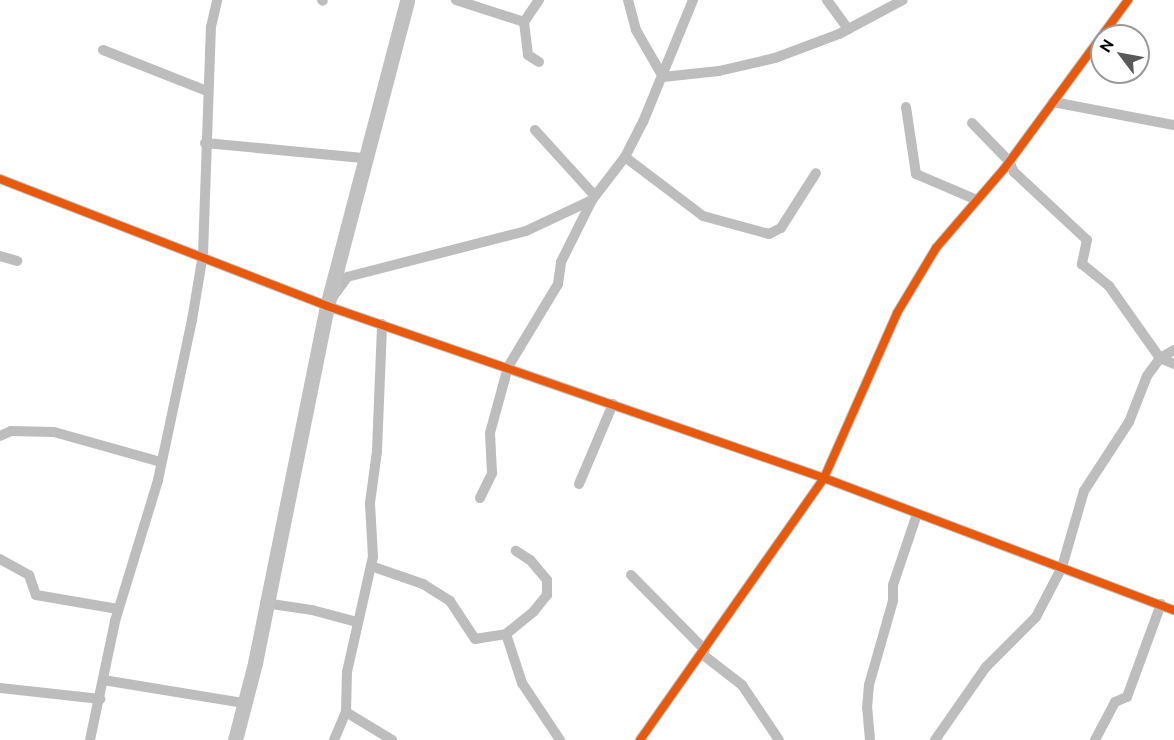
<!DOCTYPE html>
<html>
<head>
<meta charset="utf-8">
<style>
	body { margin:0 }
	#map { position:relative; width:1174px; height:740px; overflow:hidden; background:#fff; font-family:Ubuntu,sans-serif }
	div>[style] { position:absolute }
	.street>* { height:10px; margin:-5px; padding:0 5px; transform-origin:5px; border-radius:5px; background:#bdbdbd }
	.secondary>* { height:15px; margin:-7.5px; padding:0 7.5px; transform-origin:7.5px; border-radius:7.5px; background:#c0c0c0 }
	.cycleway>* { height:8px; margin:-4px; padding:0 4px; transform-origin:4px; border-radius:4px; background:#e8590c }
	span { translate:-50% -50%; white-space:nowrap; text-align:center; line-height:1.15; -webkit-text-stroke:4.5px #fff; paint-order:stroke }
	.north { position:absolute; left:1090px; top:24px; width:60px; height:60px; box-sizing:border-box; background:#fff; border:2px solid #999; border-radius:50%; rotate:302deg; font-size:16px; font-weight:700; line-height:24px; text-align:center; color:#000 }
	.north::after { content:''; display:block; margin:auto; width:21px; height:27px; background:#595959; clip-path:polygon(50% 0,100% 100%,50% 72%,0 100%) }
</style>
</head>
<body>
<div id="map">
	<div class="street">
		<div style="left:322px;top:0;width:1px;rotate:45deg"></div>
		<div style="left:456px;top:0;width:71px;rotate:17.9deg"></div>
		<div style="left:524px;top:22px;width:27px;rotate:-56deg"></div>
		<div style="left:628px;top:0;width:31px;rotate:75deg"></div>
		<div style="left:636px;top:30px;width:54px;rotate:60.1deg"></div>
		<div style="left:827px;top:0;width:36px;rotate:54deg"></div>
		<div style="left:524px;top:22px;width:33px;rotate:83deg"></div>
		<div style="left:528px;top:55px;width:13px;rotate:32deg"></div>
		<div style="left:103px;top:50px;width:112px;rotate:21.5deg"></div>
		<div style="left:663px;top:77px;width:56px;rotate:-6.1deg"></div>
		<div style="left:719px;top:71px;width:57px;rotate:-13.1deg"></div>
		<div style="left:775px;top:58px;width:68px;rotate:-20.6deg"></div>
		<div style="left:839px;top:34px;width:72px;rotate:-28deg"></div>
		<div style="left:1053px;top:102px;width:123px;rotate:10.8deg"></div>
		<div style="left:906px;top:107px;width:68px;rotate:81.5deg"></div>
		<div style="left:916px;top:174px;width:66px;rotate:23.1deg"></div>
		<div style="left:972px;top:123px;width:53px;rotate:45.8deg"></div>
		<div style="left:1009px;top:161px;width:12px;rotate:66deg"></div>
		<div style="left:1014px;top:172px;width:100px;rotate:43deg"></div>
		<div style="left:1087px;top:240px;width:25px;rotate:102deg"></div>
		<div style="left:1082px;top:264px;width:35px;rotate:39deg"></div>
		<div style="left:1109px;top:286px;width:88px;rotate:54.7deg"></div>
		<div style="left:1160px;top:358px;width:15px;rotate:23deg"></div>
		<div style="left:535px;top:130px;width:89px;rotate:47.7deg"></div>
		<div style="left:205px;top:143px;width:161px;rotate:5.4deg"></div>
		<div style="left:625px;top:157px;width:98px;rotate:37.1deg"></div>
		<div style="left:703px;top:216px;width:68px;rotate:15.3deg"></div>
		<div style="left:769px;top:234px;width:13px;rotate:-27deg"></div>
		<div style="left:781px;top:228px;width:65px;rotate:-57.5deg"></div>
		<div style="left:0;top:179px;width:351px;rotate:21.2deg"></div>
		<div style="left:327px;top:306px;width:526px;rotate:19.09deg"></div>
		<div style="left:824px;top:478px;width:374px;rotate:20.7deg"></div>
		<div style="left:0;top:256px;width:18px;rotate:16deg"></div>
		<div style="left:332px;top:298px;width:26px;rotate:-54deg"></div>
		<div style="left:347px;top:277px;width:185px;rotate:-14.4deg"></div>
		<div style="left:526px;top:231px;width:73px;rotate:-25.2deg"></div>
		<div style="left:592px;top:200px;width:54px;rotate:-52.5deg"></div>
		<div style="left:625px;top:157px;width:39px;rotate:-63deg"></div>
		<div style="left:643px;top:122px;width:132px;rotate:-67.7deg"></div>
		<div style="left:0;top:436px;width:12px;rotate:-24deg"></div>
		<div style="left:11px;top:431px;width:43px;rotate:1.3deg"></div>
		<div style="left:54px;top:432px;width:111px;rotate:15.7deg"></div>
		<div style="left:579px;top:484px;width:87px;rotate:-67deg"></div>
		<div style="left:480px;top:498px;width:28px;rotate:-64deg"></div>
		<div style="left:492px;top:473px;width:40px;rotate:-92.9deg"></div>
		<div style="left:490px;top:433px;width:68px;rotate:-74.7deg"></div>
		<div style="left:508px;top:367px;width:97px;rotate:-58.9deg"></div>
		<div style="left:558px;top:284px;width:22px;rotate:-82deg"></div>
		<div style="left:561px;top:262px;width:69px;rotate:-63.4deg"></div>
		<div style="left:0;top:559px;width:33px;rotate:29deg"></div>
		<div style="left:29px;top:575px;width:21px;rotate:71deg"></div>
		<div style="left:36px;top:595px;width:83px;rotate:9.7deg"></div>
		<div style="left:371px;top:566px;width:55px;rotate:19.1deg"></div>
		<div style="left:423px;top:584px;width:32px;rotate:32deg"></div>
		<div style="left:450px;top:601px;width:45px;rotate:56.7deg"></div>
		<div style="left:475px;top:639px;width:31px;rotate:-9deg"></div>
		<div style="left:506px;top:634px;width:52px;rotate:71.9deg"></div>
		<div style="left:522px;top:683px;width:69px;rotate:56.3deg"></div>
		<div style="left:631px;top:575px;width:105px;rotate:45.4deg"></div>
		<div style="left:265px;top:603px;width:48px;rotate:8.5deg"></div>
		<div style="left:312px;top:610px;width:47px;rotate:14.9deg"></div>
		<div style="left:506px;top:634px;width:36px;rotate:-39deg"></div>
		<div style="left:534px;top:611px;width:21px;rotate:-51deg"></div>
		<div style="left:547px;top:595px;width:15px;rotate:-90deg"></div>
		<div style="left:547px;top:580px;width:26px;rotate:-130deg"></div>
		<div style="left:530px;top:560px;width:17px;rotate:-147deg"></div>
		<div style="left:702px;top:654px;width:51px;rotate:37.8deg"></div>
		<div style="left:742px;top:685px;width:66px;rotate:56.1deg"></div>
		<div style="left:103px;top:680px;width:143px;rotate:9.3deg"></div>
		<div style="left:0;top:688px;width:101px;rotate:6.3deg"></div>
		<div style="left:346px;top:712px;width:54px;rotate:31.3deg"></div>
		<div style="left:90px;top:740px;width:122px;rotate:-78.1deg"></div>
		<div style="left:115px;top:621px;width:147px;rotate:-73deg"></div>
		<div style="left:158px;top:480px;width:164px;rotate:-78deg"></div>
		<div style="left:192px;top:320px;width:67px;rotate:-80.5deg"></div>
		<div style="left:203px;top:254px;width:227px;rotate:-88deg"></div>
		<div style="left:211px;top:27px;width:28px;rotate:-77deg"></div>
		<div style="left:334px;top:740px;width:30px;rotate:-67deg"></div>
		<div style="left:346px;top:712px;width:40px;rotate:-88.6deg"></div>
		<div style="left:347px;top:672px;width:118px;rotate:-77.3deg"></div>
		<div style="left:373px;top:557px;width:54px;rotate:-93.2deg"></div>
		<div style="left:370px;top:503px;width:52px;rotate:-82.3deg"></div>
		<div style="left:377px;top:451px;width:127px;rotate:-87.7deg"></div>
		<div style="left:640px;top:740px;width:320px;rotate:-54.9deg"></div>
		<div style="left:824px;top:478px;width:180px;rotate:-66.1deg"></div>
		<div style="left:897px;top:313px;width:76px;rotate:-59deg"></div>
		<div style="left:936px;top:248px;width:104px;rotate:-49.3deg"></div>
		<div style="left:1004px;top:169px;width:210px;rotate:-53.7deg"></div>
		<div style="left:870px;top:740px;width:32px;rotate:-95deg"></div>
		<div style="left:867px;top:708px;width:23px;rotate:-85deg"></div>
		<div style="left:869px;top:685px;width:87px;rotate:-74.1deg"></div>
		<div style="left:893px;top:601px;width:16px;rotate:-90deg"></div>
		<div style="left:893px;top:585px;width:75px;rotate:-71.3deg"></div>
		<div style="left:935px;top:740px;width:89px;rotate:-55.1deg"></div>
		<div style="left:986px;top:667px;width:71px;rotate:-45deg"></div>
		<div style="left:1036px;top:617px;width:56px;rotate:-62.5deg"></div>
		<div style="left:1062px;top:567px;width:79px;rotate:-73.9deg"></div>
		<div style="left:1084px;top:491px;width:82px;rotate:-56.9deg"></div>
		<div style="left:1129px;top:422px;width:49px;rotate:-68.6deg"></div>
		<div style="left:1147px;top:376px;width:22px;rotate:-54deg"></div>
		<div style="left:1160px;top:358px;width:16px;rotate:-30deg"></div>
		<div style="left:1095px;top:740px;width:43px;rotate:-62.2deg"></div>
		<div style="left:1115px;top:702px;width:13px;rotate:-23deg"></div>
		<div style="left:1127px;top:697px;width:99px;rotate:-69.9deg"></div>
	</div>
	<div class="secondary">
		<div style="left:235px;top:740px;width:80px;rotate:-75.4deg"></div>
		<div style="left:255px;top:663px;width:364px;rotate:-78.6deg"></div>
		<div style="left:327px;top:306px;width:316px;rotate:-75.3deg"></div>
	</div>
	<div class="cycleway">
		<div style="left:0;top:179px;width:351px;rotate:21.2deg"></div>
		<div style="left:327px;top:306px;width:526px;rotate:19.09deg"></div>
		<div style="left:824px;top:478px;width:374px;rotate:20.7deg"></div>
		<div style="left:640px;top:740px;width:320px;rotate:-54.9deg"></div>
		<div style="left:824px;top:478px;width:180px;rotate:-66.1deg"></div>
		<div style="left:897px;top:313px;width:76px;rotate:-59deg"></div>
		<div style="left:936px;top:248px;width:104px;rotate:-49.3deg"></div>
		<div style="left:1004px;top:169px;width:210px;rotate:-53.7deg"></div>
	</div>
	<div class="north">N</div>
</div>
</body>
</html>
